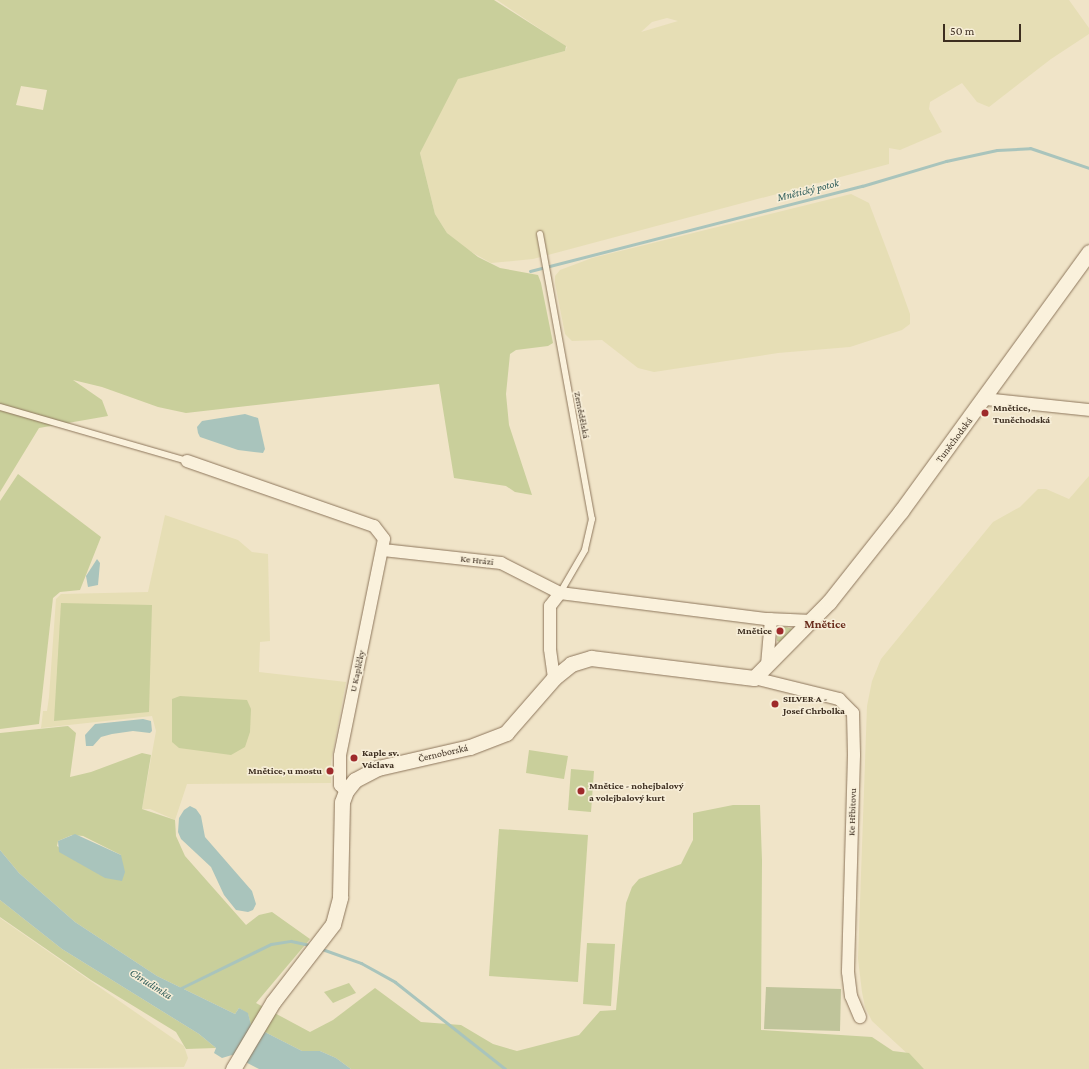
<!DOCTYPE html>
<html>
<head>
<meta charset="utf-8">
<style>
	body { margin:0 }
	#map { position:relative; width:1089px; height:1069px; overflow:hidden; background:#f0e4c8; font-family:"Crimson Pro",serif }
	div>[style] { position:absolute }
	.farmland>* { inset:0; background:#e6deb5 }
	.green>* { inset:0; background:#c9cf9b }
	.cemetery>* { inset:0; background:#bfc49a }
	.water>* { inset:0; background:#a9c4bc }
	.stream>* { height:3px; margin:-1.5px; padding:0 1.5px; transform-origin:1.5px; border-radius:1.5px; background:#a9c4bc }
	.roads { filter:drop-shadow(0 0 1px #8d765c) drop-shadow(0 0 1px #8d765c) }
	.service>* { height:6px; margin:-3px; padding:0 3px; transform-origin:3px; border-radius:3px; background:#faf1dc }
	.minor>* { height:12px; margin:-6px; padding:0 6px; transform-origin:6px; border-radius:6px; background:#faf1dc }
	.tertiary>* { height:15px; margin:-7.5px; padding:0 7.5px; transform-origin:7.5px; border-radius:7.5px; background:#faf1dc }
	.dots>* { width:11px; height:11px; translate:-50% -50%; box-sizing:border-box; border:2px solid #f7eed8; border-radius:50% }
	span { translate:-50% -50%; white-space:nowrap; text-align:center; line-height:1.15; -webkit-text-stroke:3px #f7eed8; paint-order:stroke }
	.poi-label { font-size:10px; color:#3d2e20; font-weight:700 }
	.left { translate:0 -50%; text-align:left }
	.right { translate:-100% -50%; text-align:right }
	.street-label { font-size:10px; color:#3d2e20 }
	.water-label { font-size:11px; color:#2f5d5a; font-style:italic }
	.quarter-label { font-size:12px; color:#6b2e1e; font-weight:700 }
	.scale { position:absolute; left:943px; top:24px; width:78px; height:18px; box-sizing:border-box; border:2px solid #3d2e20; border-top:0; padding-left:5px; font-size:12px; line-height:14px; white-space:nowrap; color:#3d2e20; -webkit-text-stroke:3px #f7eed8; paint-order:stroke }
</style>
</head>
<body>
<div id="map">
	<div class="farmland">
		<div style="clip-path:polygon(evenodd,497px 0,1069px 0,1089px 28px,1089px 34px,1051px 59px,989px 107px,977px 102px,962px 83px,930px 102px,929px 109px,942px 132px,900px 150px,889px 148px,889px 164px,533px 259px,491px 263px,466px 249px,447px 233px,435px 214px,420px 153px,457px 79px,565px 51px,567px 47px,497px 0,667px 18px,678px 21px,641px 32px,652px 22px,667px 18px)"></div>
		<div style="clip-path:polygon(851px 194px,869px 203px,891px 261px,910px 314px,910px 324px,902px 330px,850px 347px,778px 353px,654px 372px,638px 368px,602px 340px,572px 341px,565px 334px,555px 283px,555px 276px,560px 270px,592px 258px)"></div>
		<div style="clip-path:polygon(1089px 476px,1089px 1069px,924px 1069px,872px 1021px,865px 1007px,862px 992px,858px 959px,867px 706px,872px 681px,881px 659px,993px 522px,1020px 507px,1038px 489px,1046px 489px,1069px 499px)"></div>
		<div style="clip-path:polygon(165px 515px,238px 540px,252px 552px,268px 554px,270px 641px,260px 642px,259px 672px,346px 682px,331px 762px,331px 783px,187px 784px,175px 820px,150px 809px,142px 809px,156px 731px,152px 716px,41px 728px,43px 711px,47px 711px,49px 697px,56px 599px,61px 594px,148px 592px)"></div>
		<div style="clip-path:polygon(0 918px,184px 1046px,188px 1058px,184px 1067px,0 1069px)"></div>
	</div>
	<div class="green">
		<div style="clip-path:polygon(evenodd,0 0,494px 0,566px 46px,565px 51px,458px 79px,420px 153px,435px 214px,447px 233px,478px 257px,500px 268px,538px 275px,541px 283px,553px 343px,548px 346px,516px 350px,510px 354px,506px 394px,509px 425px,532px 495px,515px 492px,506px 486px,454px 478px,439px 384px,186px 413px,158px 407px,102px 387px,73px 380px,102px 400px,108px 416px,39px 428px,0 492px,0 0,21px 86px,47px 90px,43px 110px,16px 105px,21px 86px)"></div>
		<div style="clip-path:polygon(18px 474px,101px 537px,80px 590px,60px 592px,53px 598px,39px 724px,0 729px,0 501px)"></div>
		<div style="clip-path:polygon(61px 603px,152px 605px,149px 712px,54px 721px)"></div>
		<div style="clip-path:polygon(778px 625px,793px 629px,780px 642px,777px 641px)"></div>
		<div style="clip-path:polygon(180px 696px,247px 700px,251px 709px,250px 732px,245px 747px,231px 755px,179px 748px,172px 742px,172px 699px)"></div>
		<div style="clip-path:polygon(evenodd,68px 726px,76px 733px,70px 777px,91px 772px,142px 753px,151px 755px,142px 809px,175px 820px,176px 836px,185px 856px,246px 925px,259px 915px,272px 912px,310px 939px,256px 1003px,310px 1032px,333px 1020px,375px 988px,421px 1022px,461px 1025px,493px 1044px,517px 1051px,579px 1035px,600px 1011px,616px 1010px,626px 903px,632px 887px,639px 879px,681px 864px,693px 840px,693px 813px,733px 805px,760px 805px,762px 860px,761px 1030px,872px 1037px,893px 1051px,909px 1053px,924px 1069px,351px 1069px,336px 1058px,320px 1051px,302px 1051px,251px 1025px,248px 1014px,239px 1008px,235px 1014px,157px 976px,75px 922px,19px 873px,0 850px,0 733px,68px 726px,72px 835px,83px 836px,121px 855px,94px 871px,57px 846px,58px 841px,72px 835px)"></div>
		<div style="clip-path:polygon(529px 750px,568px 756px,564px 779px,526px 773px)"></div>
		<div style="clip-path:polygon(571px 769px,594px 771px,591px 812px,568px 810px)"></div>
		<div style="clip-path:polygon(499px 829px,588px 835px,578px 982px,489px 976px)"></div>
		<div style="clip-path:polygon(0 900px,62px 949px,199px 1034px,216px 1048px,186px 1049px,176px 1032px,91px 980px,0 917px)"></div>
		<div style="clip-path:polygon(587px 943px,615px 944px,611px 1006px,583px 1004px)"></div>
		<div style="clip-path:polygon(349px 983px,356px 993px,333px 1003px,324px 992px)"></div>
	</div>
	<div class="cemetery">
		<div style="clip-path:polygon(766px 987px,841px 989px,840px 1031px,764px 1029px)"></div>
	</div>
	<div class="water">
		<div style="clip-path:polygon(245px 414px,258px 418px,265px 449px,263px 453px,238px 450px,200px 437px,198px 433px,197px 427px,202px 421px)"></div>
		<div style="clip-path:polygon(97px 559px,100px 563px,98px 585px,88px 587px,86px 576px)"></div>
		<div style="clip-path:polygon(143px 719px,151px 721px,152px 731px,150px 733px,133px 731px,112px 734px,101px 737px,93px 746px,86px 746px,85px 735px,95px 724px)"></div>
		<div style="clip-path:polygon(190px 806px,196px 809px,201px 816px,205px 837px,252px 891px,256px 904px,253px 910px,248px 912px,236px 910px,224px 895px,211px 867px,181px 839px,178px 832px,179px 818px,184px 810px)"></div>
		<div style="clip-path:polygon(75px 834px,121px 855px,125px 872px,122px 881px,105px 878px,59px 852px,58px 841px)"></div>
		<div style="clip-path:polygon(0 850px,19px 873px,75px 922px,157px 976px,235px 1014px,239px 1008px,248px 1013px,251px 1025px,302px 1051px,320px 1051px,336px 1058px,351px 1069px,259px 1069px,232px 1055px,222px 1058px,214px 1053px,216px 1048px,199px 1034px,62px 949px,0 900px)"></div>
	</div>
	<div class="stream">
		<div style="left:530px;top:271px;width:343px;rotate:-14.4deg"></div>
		<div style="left:862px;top:186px;width:88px;rotate:-16.6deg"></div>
		<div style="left:946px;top:161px;width:52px;rotate:-12.2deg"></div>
		<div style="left:997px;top:150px;width:33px;rotate:-3deg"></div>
		<div style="left:1030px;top:148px;width:62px;rotate:18.7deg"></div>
		<div style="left:319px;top:948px;width:45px;rotate:19.7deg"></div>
		<div style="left:361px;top:963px;width:39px;rotate:29deg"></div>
		<div style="left:395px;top:982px;width:140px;rotate:38.3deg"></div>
		<div style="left:179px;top:989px;width:102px;rotate:-26.1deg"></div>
		<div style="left:271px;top:944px;width:20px;rotate:-9deg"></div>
		<div style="left:291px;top:941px;width:19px;rotate:12deg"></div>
	</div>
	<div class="roads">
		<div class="service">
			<div style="left:540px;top:234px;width:290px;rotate:79.7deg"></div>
			<div style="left:592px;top:519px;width:32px;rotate:103deg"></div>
			<div style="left:585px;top:550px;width:50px;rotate:120.2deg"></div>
			<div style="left:0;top:407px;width:195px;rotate:16.1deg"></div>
		</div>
		<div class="minor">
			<div style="left:985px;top:399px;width:105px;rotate:6deg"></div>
			<div style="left:187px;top:461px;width:198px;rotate:19.2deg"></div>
			<div style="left:374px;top:526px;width:16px;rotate:52deg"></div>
			<div style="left:384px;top:539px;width:221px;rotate:101.5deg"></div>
			<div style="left:340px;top:756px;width:29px;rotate:90deg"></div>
			<div style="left:340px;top:785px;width:8px;rotate:45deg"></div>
			<div style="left:383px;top:550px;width:119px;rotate:6.3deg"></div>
			<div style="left:501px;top:563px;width:66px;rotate:27deg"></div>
			<div style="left:560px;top:593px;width:209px;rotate:7.2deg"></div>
			<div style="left:767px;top:619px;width:45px;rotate:2.5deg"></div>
			<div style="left:767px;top:665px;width:46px;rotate:-85deg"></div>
			<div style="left:554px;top:678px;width:29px;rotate:-98deg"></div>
			<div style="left:550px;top:649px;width:43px;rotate:-90deg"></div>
			<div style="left:550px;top:606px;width:16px;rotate:-52deg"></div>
			<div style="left:754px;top:678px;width:88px;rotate:13.9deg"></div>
			<div style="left:839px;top:699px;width:20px;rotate:45deg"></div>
			<div style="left:853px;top:713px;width:42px;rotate:88.6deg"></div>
			<div style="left:854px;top:755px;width:217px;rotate:91.6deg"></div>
			<div style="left:848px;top:972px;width:24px;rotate:83deg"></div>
			<div style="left:851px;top:996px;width:23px;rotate:67deg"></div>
		</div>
		<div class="tertiary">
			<div style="left:233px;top:1069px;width:78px;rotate:-59.2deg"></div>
			<div style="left:273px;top:1002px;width:98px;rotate:-52.4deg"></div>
			<div style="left:333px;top:924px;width:28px;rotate:-75deg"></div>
			<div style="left:340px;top:897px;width:95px;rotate:-88.8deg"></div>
			<div style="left:342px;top:802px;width:12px;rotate:-70deg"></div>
			<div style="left:346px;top:791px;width:14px;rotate:-51deg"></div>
			<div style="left:355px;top:780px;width:26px;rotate:-28deg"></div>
			<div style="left:378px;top:768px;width:94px;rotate:-12.9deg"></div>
			<div style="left:470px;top:747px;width:39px;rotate:-21deg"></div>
			<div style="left:506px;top:733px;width:73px;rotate:-48.9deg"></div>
			<div style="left:554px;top:678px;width:22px;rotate:-39deg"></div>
			<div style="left:571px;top:664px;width:21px;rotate:-17deg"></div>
			<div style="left:591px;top:658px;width:164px;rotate:7deg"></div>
			<div style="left:754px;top:678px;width:107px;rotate:-45.4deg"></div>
			<div style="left:829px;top:602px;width:116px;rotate:-51.6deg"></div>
			<div style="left:901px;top:511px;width:320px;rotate:-54deg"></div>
		</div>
	</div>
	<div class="dots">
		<div style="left:985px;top:413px;background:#9e2a2b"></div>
		<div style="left:780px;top:631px;background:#9e2a2b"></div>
		<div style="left:775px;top:704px;background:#9e2a2b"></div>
		<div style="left:354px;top:758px;background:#9e2a2b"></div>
		<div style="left:330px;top:771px;background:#9e2a2b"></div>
		<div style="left:581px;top:791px;background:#9e2a2b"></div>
	</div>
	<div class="poi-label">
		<span class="left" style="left:993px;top:413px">Mnětice,<br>Tuněchodská</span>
		<span class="right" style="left:772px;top:631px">Mnětice</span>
		<span class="left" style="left:783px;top:704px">SILVER A -<br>Josef Chrbolka</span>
		<span class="left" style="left:362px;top:758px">Kaple sv.<br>Václava</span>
		<span class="right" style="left:322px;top:771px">Mnětice, u mostu</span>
		<span class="left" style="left:589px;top:791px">Mnětice - nohejbalový<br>a volejbalový kurt</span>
	</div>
	<div class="street-label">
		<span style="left:582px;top:415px;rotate:79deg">Zemědělská</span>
		<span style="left:954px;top:440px;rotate:-53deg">Tuněchodská</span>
		<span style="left:477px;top:560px;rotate:6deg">Ke Hrázi</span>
		<span style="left:357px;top:671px;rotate:-78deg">U Kapličky</span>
		<span style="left:443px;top:753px;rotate:-13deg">Černoborská</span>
		<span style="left:852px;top:812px;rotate:-88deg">Ke Hřbitovu</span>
	</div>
	<div class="water-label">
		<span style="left:808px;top:190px;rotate:-14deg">Mnětický potok</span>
		<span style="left:151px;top:984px;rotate:32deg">Chrudimka</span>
	</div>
	<div class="quarter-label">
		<span style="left:825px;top:625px">Mnětice</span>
	</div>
	<div class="scale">50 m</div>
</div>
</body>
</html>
